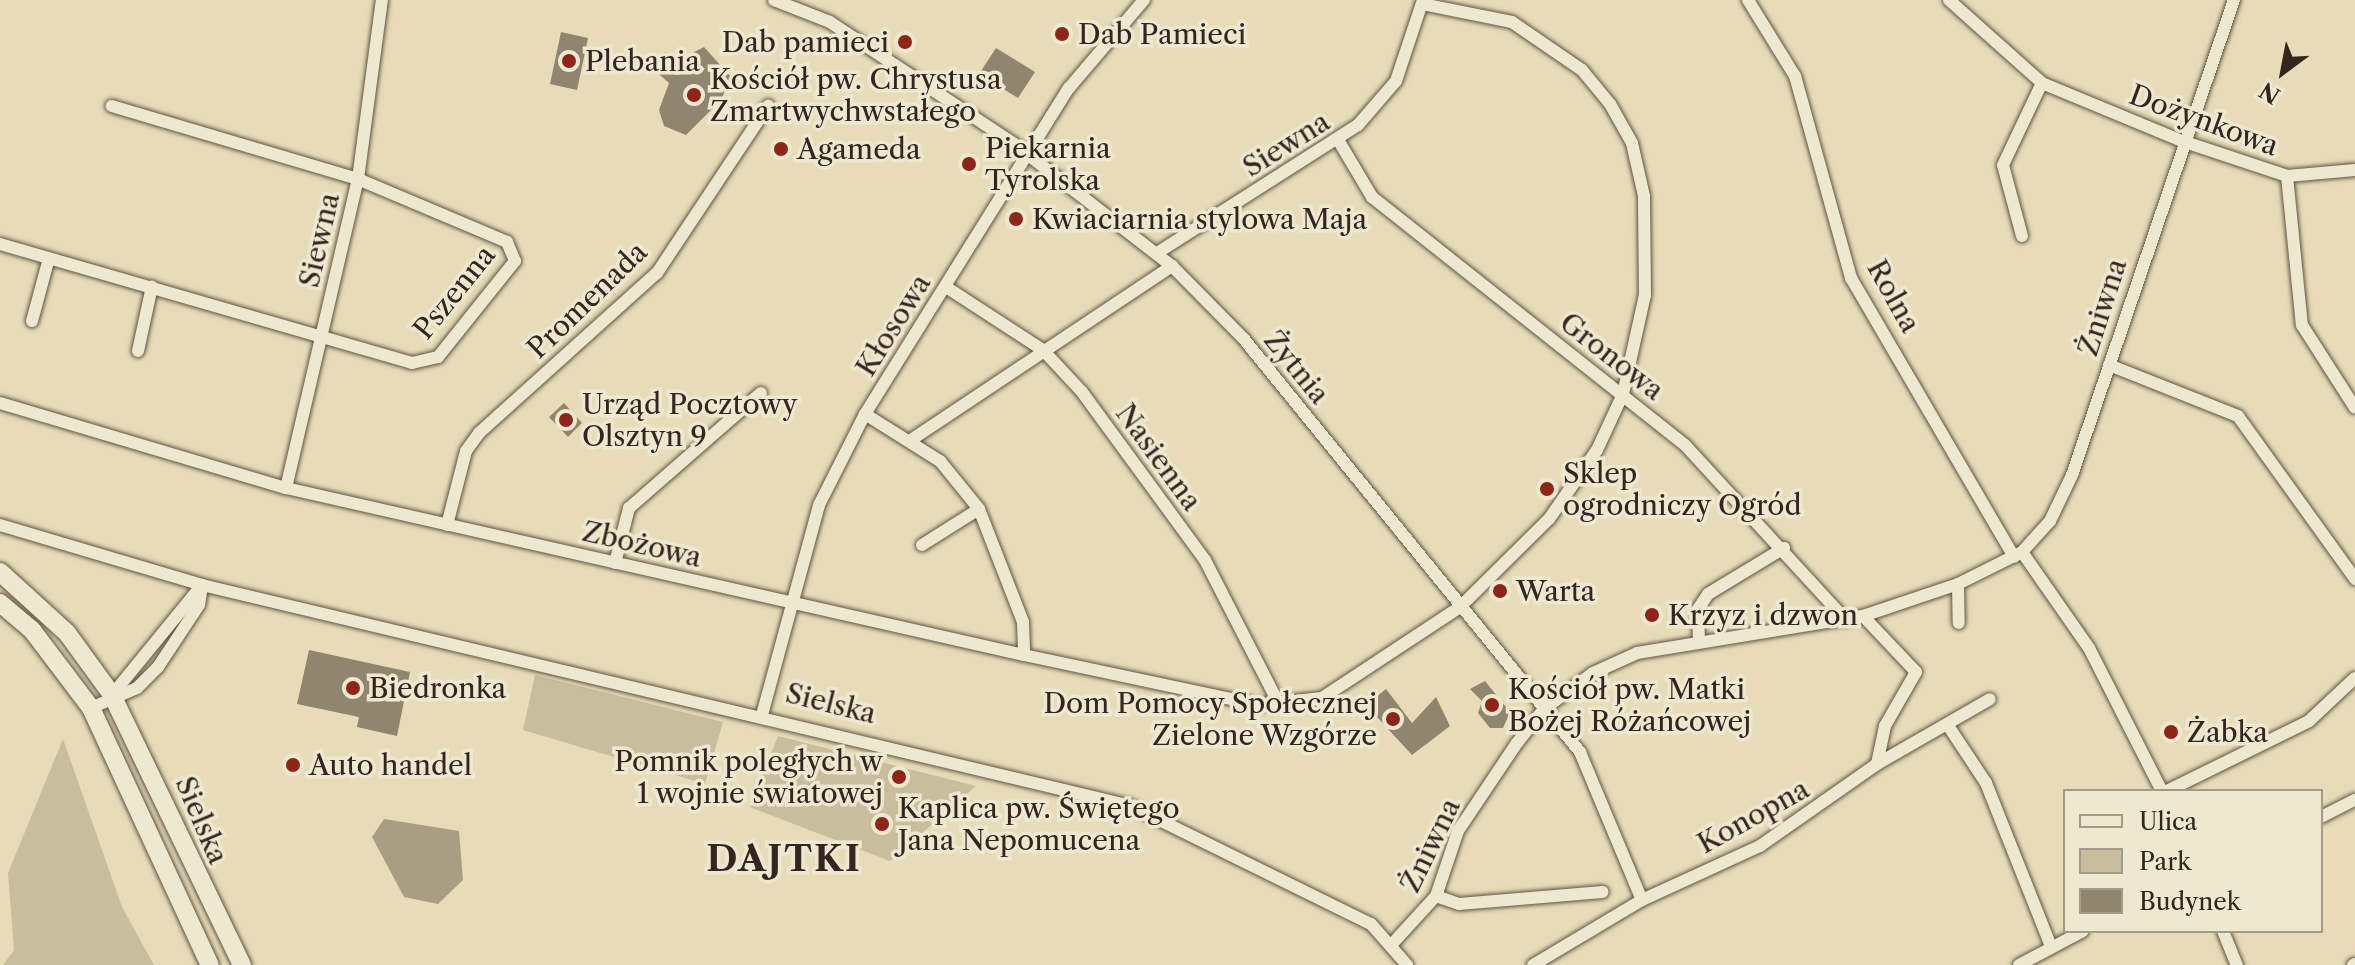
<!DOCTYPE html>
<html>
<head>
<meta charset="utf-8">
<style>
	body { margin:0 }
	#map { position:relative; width:2355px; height:965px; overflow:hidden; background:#e7dcb7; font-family:"Libre Caslon Text",serif }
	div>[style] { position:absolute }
	.green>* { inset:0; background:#c8bd9d }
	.water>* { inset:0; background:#a99e83 }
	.building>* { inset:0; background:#90856e }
	.roads { filter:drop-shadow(0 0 2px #5f5445) drop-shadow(0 0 2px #5f5445) }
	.street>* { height:12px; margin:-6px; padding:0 6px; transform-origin:6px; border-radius:6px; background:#efe8d0 }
	.secondary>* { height:18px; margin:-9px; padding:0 9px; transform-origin:9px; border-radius:9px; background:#efe8d0 }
	.dots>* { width:22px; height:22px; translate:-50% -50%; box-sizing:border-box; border:4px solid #efe8d0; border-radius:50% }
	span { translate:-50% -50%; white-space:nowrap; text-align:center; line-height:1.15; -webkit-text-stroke:7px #efe8d0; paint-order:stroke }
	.poi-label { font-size:28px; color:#32261f }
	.left { translate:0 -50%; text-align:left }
	.right { translate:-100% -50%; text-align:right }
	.street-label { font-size:28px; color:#32261f }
	.district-label { font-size:36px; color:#32261f; font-weight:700; letter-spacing:2px }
	.legend { position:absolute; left:2063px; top:789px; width:260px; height:144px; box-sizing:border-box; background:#efe8d0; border:2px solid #a39a89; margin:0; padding:10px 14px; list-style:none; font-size:24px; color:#32261f }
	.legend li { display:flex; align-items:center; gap:16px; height:40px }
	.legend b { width:40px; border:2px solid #a39a89 }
	.north { position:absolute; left:2243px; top:32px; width:80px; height:80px; -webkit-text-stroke:6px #efe8d0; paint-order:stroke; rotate:212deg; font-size:22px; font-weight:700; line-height:32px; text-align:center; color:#32261f }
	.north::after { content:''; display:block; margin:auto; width:28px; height:36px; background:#32261f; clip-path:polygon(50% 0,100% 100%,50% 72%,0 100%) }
</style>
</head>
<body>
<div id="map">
	<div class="green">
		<div style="clip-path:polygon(535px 675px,723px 722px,705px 784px,523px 730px)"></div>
		<div style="clip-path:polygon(778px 736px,976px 786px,890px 861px,750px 807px)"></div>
		<div style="clip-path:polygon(63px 739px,122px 907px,154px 965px,3px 965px,14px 950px,8px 873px)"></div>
	</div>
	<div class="water">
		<div style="clip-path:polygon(384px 819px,459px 831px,463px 880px,438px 904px,404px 897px,372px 837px)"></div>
	</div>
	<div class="building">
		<div style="clip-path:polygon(561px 32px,588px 38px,577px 90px,550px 84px)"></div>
		<div style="clip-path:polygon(704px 47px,731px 77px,721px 100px,686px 135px,664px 126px,659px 110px,669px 83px,652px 68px,665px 52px,684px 57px)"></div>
		<div style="clip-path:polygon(996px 48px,1035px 72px,1018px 98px,979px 74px)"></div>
		<div style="clip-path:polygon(564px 403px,582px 423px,568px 437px,549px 417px)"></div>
		<div style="clip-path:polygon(309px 650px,410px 672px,397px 736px,357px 727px,359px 717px,297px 704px)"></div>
		<div style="clip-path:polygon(1485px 681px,1510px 712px,1503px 728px,1490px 728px,1478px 713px,1482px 701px,1470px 689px)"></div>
		<div style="clip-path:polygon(1386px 689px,1412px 723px,1436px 697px,1450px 726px,1412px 755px,1366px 705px)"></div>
	</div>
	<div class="roads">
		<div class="street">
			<div style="left:774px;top:0;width:60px;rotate:21.4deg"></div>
			<div style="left:830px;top:22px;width:221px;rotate:33.5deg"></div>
			<div style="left:1014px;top:144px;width:200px;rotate:37.7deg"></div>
			<div style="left:1172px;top:266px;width:101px;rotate:45.4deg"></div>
			<div style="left:1243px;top:338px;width:534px;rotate:50.85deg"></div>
			<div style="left:1580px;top:752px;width:160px;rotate:67.3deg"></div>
			<div style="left:1748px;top:0;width:89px;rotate:58.3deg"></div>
			<div style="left:1795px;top:76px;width:210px;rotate:74.5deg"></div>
			<div style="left:1851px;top:278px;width:323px;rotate:59.7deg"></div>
			<div style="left:1949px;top:0;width:125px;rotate:41.7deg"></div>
			<div style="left:2042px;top:83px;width:152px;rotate:22.5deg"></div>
			<div style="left:2182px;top:141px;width:111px;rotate:18.4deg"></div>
			<div style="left:2287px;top:176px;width:68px;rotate:-5deg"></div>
			<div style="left:1340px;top:143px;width:63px;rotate:59.3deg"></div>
			<div style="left:1372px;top:197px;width:399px;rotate:38.4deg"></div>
			<div style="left:1685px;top:445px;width:238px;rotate:47.4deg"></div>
			<div style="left:2287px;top:176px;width:150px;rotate:84.3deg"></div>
			<div style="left:2302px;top:325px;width:98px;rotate:57.4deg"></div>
			<div style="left:2022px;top:236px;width:73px;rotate:-105deg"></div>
			<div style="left:2003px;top:165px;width:91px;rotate:-64.6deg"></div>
			<div style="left:0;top:244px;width:429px;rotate:16.1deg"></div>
			<div style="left:412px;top:363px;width:27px;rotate:-13deg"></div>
			<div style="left:438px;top:357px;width:123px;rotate:-51.3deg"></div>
			<div style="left:515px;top:261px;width:21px;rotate:-113deg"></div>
			<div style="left:507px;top:242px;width:162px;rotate:-157.1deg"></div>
			<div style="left:358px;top:179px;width:257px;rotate:-163.5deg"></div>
			<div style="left:1157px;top:253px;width:238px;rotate:-32.5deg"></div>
			<div style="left:1358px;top:125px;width:58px;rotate:-49.2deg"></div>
			<div style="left:1396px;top:81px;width:85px;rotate:-71.6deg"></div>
			<div style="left:946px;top:287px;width:116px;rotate:33deg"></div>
			<div style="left:1043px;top:350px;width:57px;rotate:47.1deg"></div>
			<div style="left:1082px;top:392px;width:208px;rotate:53.8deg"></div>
			<div style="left:1205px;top:560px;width:162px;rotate:62.8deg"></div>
			<div style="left:32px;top:321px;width:65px;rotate:-74.9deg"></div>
			<div style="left:138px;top:351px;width:66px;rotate:-77.8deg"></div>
			<div style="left:2109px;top:365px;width:139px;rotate:21.6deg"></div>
			<div style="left:2238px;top:416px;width:201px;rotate:54.3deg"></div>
			<div style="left:0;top:403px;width:298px;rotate:16.6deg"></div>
			<div style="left:286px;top:488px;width:757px;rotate:12.75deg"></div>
			<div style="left:1024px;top:655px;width:240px;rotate:12deg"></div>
			<div style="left:1259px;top:705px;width:63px;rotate:-6.3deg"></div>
			<div style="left:1322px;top:698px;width:165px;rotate:-33.4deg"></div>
			<div style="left:1460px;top:607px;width:125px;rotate:-44.7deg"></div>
			<div style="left:1549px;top:519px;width:84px;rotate:-55.2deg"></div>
			<div style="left:1597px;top:450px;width:62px;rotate:-65.1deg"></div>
			<div style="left:1623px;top:394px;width:101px;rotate:-77.5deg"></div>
			<div style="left:1645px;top:295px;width:99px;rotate:-90.6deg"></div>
			<div style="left:1644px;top:196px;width:54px;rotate:-102.8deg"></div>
			<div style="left:1632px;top:143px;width:45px;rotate:-119.4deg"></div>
			<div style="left:1610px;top:104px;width:44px;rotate:-129.5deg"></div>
			<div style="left:1582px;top:70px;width:85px;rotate:-145.6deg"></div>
			<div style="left:1512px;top:22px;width:91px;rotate:-168.6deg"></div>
			<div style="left:865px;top:414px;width:89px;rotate:32.1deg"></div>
			<div style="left:940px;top:461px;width:62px;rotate:50.9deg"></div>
			<div style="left:979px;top:509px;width:121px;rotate:68.7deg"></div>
			<div style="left:1023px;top:622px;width:33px;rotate:88deg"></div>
			<div style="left:911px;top:440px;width:314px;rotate:-33.7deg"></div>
			<div style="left:286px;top:488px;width:317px;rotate:-76.9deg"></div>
			<div style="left:358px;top:179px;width:181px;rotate:-82.4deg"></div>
			<div style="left:0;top:525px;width:211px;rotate:16.5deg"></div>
			<div style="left:202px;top:585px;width:955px;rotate:13.38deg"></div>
			<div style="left:1131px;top:806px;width:267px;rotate:26.2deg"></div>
			<div style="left:1371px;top:924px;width:55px;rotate:48.7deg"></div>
			<div style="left:447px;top:525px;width:76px;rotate:-75.6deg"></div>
			<div style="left:466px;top:451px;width:22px;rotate:-54deg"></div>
			<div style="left:479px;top:433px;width:239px;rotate:-42deg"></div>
			<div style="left:657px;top:273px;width:201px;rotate:-56.4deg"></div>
			<div style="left:922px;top:545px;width:67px;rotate:-32.3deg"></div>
			<div style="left:2022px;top:552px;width:117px;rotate:55.1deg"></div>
			<div style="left:2089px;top:648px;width:161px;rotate:63deg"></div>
			<div style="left:615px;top:563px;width:57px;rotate:-75.7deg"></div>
			<div style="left:629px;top:508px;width:175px;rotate:-41.1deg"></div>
			<div style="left:1958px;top:584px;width:39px;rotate:89deg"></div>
			<div style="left:1863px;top:616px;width:77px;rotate:46.6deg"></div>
			<div style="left:1916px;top:672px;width:62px;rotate:119.9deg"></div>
			<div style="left:1885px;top:726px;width:39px;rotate:102deg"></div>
			<div style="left:1699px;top:641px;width:32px;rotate:-92deg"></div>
			<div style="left:1698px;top:609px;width:18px;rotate:-56deg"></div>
			<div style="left:1708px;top:594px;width:89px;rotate:-31.2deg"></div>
			<div style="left:112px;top:695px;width:142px;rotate:-50.7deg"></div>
			<div style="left:91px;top:708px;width:50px;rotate:-23.5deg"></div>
			<div style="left:137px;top:688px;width:30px;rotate:-45deg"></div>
			<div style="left:158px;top:667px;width:74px;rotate:-56.5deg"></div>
			<div style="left:199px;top:605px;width:20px;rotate:-81deg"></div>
			<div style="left:762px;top:715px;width:218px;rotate:-74.8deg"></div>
			<div style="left:819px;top:505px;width:102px;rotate:-63.2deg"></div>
			<div style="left:865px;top:414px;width:385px;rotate:-58deg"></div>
			<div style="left:1069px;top:88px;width:116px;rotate:-49.6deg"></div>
			<div style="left:1949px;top:727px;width:67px;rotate:56.5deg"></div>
			<div style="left:1986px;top:783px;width:175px;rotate:68.3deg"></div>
			<div style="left:2167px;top:791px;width:158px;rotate:-26.2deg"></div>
			<div style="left:2309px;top:721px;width:63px;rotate:-43.1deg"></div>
			<div style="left:2321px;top:817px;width:38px;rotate:-27deg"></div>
			<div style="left:1436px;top:896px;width:24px;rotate:19deg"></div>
			<div style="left:1459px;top:904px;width:144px;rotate:-4.8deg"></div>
			<div style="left:2223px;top:931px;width:37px;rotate:68deg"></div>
			<div style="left:1393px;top:943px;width:64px;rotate:-47.5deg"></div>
			<div style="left:1436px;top:896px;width:69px;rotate:-71.3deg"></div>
			<div style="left:1458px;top:831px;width:106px;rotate:-56.2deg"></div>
			<div style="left:1517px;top:743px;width:43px;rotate:-51.5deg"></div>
			<div style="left:1544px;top:709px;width:61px;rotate:-36.3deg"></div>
			<div style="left:1593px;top:673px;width:48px;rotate:-24.4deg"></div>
			<div style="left:1637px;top:653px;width:229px;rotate:-9.3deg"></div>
			<div style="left:1863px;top:616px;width:100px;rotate:-18.6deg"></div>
			<div style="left:1958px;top:584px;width:72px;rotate:-26.6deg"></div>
			<div style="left:2022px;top:552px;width:42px;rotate:-47.9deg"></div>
			<div style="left:2050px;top:521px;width:51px;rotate:-64.4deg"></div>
			<div style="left:2072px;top:475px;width:502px;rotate:-71.17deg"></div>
			<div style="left:1533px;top:965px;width:127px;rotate:-30.8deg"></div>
			<div style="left:1642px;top:900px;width:130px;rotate:-24.6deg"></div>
			<div style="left:1760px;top:846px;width:143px;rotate:-35deg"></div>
			<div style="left:1877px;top:764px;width:130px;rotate:-29.9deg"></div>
			<div style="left:2019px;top:965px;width:72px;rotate:-28deg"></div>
			<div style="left:2353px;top:965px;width:2px;rotate:-27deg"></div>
		</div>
		<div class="secondary">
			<div style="left:0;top:572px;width:91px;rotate:42.3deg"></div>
			<div style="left:67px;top:633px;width:77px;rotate:54deg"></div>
			<div style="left:112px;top:695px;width:300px;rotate:64.3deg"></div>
			<div style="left:0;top:603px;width:42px;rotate:40.2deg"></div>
			<div style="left:32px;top:630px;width:98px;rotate:52.9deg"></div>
			<div style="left:91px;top:708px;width:283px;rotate:65.2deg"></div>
		</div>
	</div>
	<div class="dots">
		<div style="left:1062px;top:34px;background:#8f2418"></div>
		<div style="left:905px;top:42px;background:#8f2418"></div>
		<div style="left:569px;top:61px;background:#8f2418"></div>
		<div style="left:694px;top:95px;background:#8f2418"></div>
		<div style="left:781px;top:149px;background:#8f2418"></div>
		<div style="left:969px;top:164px;background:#8f2418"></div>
		<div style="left:1016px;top:219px;background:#8f2418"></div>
		<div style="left:566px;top:420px;background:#8f2418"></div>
		<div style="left:1547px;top:489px;background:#8f2418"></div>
		<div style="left:1500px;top:591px;background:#8f2418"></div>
		<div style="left:1652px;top:615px;background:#8f2418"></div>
		<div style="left:353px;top:688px;background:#8f2418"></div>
		<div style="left:1492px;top:705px;background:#8f2418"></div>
		<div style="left:1393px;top:719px;background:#8f2418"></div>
		<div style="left:2171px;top:732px;background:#8f2418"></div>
		<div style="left:293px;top:765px;background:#8f2418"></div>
		<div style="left:899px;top:777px;background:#8f2418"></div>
		<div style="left:882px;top:824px;background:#8f2418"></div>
	</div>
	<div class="poi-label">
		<span class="left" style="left:1078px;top:34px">Dab Pamieci</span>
		<span class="right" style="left:889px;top:42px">Dab pamieci</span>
		<span class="left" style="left:585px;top:61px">Plebania</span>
		<span class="left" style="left:710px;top:95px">Kościół pw. Chrystusa<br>Zmartwychwstałego</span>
		<span class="left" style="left:985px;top:164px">Piekarnia<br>Tyrolska</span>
		<span class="left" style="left:797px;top:149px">Agameda</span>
		<span class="left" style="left:1032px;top:219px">Kwiaciarnia stylowa Maja</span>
		<span class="left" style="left:582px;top:420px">Urząd Pocztowy<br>Olsztyn 9</span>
		<span class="left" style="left:1563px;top:489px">Sklep<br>ogrodniczy Ogród</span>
		<span class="left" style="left:1516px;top:591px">Warta</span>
		<span class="left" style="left:1668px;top:615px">Krzyz i dzwon</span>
		<span class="left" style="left:369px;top:688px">Biedronka</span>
		<span class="left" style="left:1508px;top:705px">Kościół pw. Matki<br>Bożej Różańcowej</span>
		<span class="right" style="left:1377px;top:719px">Dom Pomocy Społecznej<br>Zielone Wzgórze</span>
		<span class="left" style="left:2187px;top:732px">Żabka</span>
		<span class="right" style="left:883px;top:777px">Pomnik poległych w<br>1 wojnie światowej</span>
		<span class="left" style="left:309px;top:765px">Auto handel</span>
		<span class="left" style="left:898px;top:824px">Kaplica pw. Świętego<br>Jana Nepomucena</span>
	</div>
	<div class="street-label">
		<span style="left:2204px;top:120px;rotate:20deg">Dożynkowa</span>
		<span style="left:1286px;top:144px;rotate:-32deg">Siewna</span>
		<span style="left:319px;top:240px;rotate:-77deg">Siewna</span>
		<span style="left:454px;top:292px;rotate:-51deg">Pszenna</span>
		<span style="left:1894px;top:296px;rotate:61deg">Rolna</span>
		<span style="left:587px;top:300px;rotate:-44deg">Promenada</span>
		<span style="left:2102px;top:307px;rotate:-72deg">Żniwna</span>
		<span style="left:893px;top:325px;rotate:-58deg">Kłosowa</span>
		<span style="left:1612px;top:356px;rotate:38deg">Gronowa</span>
		<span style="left:1297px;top:367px;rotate:51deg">Żytnia</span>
		<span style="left:1159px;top:457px;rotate:54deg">Nasienna</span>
		<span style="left:642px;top:544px;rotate:13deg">Zbożowa</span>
		<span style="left:831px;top:703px;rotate:14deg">Sielska</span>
		<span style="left:1753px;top:816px;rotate:-29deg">Konopna</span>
		<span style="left:202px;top:820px;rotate:67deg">Sielska</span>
		<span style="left:1430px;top:845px;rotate:-64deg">Żniwna</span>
	</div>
	<div class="district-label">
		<span style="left:784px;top:859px">DAJTKI</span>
	</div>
	<ul class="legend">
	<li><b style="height:10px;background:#efe8d0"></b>Ulica</li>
	<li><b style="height:22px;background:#c8bd9d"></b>Park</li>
	<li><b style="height:22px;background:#90856e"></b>Budynek</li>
	</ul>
	<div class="north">N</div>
</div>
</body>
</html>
